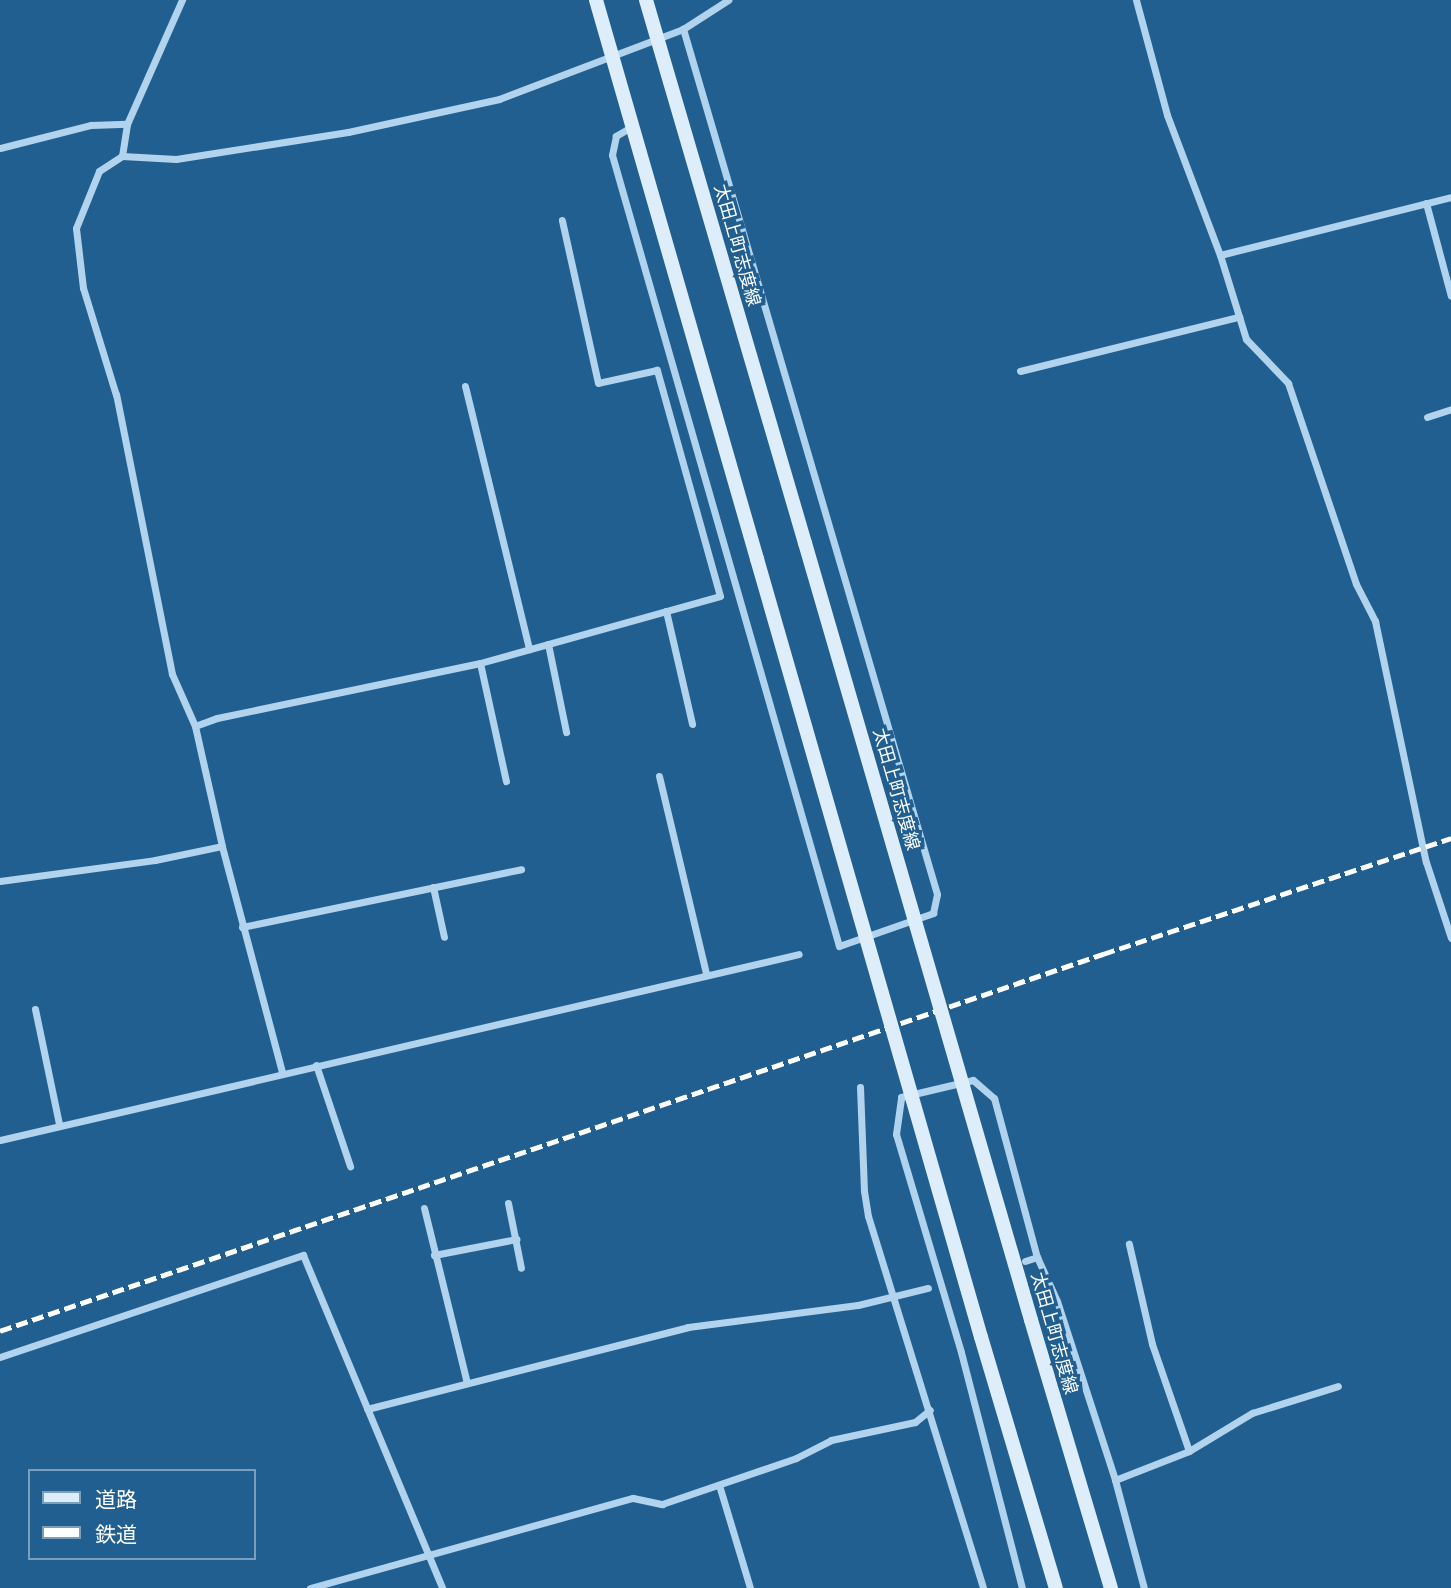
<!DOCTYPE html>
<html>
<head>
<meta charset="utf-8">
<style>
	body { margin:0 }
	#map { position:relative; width:1451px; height:1588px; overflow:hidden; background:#215f90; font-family:"Noto Sans","Noto Sans JP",sans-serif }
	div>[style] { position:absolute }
	.street>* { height:7px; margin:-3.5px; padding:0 3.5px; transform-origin:3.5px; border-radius:3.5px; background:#b1d3ed }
	.secondary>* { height:14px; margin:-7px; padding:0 7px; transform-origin:7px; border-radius:7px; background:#ddedfa }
	.rail>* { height:5px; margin-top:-2.5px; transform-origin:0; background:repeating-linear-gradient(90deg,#fff 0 12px,transparent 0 17px) }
	.secondary-bridge>* { height:14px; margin:-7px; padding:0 7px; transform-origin:7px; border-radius:7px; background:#ddedfa }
	span { translate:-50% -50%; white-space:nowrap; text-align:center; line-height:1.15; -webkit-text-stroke:7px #215f90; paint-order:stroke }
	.street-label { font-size:18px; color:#fff }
	.legend { position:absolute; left:28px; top:1469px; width:228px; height:91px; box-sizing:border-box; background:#215f90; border:2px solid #7a9fbc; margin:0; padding:9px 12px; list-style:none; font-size:21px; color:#fff }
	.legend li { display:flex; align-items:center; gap:14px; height:35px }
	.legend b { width:35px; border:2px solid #7a9fbc }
</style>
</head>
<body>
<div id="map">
	<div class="street">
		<div style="left:1136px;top:0;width:119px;rotate:74.9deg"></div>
		<div style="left:1167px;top:115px;width:150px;rotate:69.3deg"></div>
		<div style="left:1220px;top:255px;width:238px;rotate:-14.1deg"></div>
		<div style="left:633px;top:126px;width:20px;rotate:150deg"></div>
		<div style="left:616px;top:136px;width:19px;rotate:102deg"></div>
		<div style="left:612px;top:155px;width:823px;rotate:73.99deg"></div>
		<div style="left:839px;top:946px;width:100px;rotate:-19.3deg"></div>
		<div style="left:933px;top:913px;width:19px;rotate:-78deg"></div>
		<div style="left:937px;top:894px;width:902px;rotate:-106.36deg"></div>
		<div style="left:0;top:148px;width:94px;rotate:-14.2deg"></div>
		<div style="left:91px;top:125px;width:36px;rotate:-2deg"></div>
		<div style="left:122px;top:156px;width:32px;rotate:-81deg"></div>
		<div style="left:127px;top:124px;width:136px;rotate:-66.1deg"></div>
		<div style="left:1426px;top:203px;width:96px;rotate:75deg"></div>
		<div style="left:1220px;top:255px;width:88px;rotate:72.8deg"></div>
		<div style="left:1246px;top:339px;width:61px;rotate:46.3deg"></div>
		<div style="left:1288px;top:383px;width:212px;rotate:71.3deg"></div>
		<div style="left:1356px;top:584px;width:42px;rotate:62.8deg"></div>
		<div style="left:1375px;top:621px;width:246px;rotate:78.1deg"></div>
		<div style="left:1426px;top:862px;width:80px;rotate:71.8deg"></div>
		<div style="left:1020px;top:371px;width:226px;rotate:-13.9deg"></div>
		<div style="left:465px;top:386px;width:271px;rotate:76.3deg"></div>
		<div style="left:1427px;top:417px;width:25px;rotate:-18deg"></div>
		<div style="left:666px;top:611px;width:116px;rotate:77deg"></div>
		<div style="left:548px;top:644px;width:90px;rotate:78.4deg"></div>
		<div style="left:480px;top:663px;width:121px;rotate:77.6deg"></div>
		<div style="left:195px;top:726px;width:23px;rotate:-20deg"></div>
		<div style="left:217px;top:718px;width:269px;rotate:-11.8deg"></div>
		<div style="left:480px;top:663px;width:249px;rotate:-15.6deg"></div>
		<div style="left:720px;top:596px;width:235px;rotate:-105.6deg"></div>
		<div style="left:657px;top:370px;width:60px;rotate:167.6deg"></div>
		<div style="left:598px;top:383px;width:167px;rotate:-102.5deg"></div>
		<div style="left:659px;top:776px;width:203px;rotate:76.6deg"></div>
		<div style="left:0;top:881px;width:156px;rotate:-7.7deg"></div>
		<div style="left:155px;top:860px;width:68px;rotate:-11.8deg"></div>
		<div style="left:433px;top:887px;width:51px;rotate:77.6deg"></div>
		<div style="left:242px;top:927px;width:285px;rotate:-11.7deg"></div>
		<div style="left:35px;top:1009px;width:117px;rotate:78.2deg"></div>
		<div style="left:316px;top:1065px;width:107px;rotate:71.4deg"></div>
		<div style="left:282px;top:1072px;width:234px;rotate:-104.9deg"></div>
		<div style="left:222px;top:846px;width:123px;rotate:-102.7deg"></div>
		<div style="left:195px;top:726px;width:57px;rotate:-113.9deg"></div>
		<div style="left:172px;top:674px;width:285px;rotate:-101.3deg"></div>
		<div style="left:116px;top:395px;width:112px;rotate:-107.1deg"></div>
		<div style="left:83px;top:288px;width:60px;rotate:-96.7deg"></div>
		<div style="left:76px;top:228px;width:61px;rotate:-68deg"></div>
		<div style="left:99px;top:171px;width:27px;rotate:-33deg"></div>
		<div style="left:122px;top:156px;width:54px;rotate:3.2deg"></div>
		<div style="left:176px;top:159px;width:174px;rotate:-8.9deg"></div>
		<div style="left:348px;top:132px;width:155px;rotate:-12.3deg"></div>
		<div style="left:499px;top:99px;width:197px;rotate:-20.8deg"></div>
		<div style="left:683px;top:29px;width:54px;rotate:-32.8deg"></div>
		<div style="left:860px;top:1087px;width:104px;rotate:87.8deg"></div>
		<div style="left:864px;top:1191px;width:25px;rotate:81deg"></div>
		<div style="left:868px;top:1216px;width:389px;rotate:72.8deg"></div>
		<div style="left:0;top:1140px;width:820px;rotate:-13.1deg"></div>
		<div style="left:508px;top:1203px;width:66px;rotate:78.7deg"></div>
		<div style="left:424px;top:1208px;width:180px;rotate:76.2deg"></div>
		<div style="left:434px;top:1255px;width:84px;rotate:-11deg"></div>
		<div style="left:1025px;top:1261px;width:13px;rotate:-18deg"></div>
		<div style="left:0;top:1357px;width:320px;rotate:-18.6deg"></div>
		<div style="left:303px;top:1255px;width:361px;rotate:67.3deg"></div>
		<div style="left:367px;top:1409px;width:331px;rotate:-14.3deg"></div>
		<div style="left:688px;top:1327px;width:171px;rotate:-7.4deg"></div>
		<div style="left:858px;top:1305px;width:72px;rotate:-13.7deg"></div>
		<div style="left:1189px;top:1451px;width:74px;rotate:-31.1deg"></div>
		<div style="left:1252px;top:1413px;width:90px;rotate:-17.4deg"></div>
		<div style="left:1115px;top:1480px;width:79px;rotate:-21.4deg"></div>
		<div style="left:1189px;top:1451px;width:113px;rotate:-109.1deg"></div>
		<div style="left:1152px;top:1344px;width:103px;rotate:-103deg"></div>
		<div style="left:719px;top:1485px;width:108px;rotate:73.2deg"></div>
		<div style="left:310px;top:1588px;width:335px;rotate:-15.6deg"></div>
		<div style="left:633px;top:1498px;width:30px;rotate:12deg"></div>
		<div style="left:662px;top:1504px;width:142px;rotate:-18.9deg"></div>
		<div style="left:796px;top:1458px;width:39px;rotate:-27deg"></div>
		<div style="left:831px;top:1440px;width:86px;rotate:-12.1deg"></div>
		<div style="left:915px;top:1422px;width:19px;rotate:-39deg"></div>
		<div style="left:1022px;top:1588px;width:244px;rotate:-104.5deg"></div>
		<div style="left:961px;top:1352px;width:227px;rotate:-106.6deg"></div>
		<div style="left:896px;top:1134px;width:37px;rotate:-82deg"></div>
		<div style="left:901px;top:1097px;width:74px;rotate:-13.3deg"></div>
		<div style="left:973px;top:1080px;width:28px;rotate:41deg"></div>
		<div style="left:994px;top:1098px;width:165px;rotate:74.9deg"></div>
		<div style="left:1037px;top:1257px;width:48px;rotate:65.6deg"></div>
		<div style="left:1057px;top:1301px;width:188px;rotate:72deg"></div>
		<div style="left:1115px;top:1480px;width:112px;rotate:75deg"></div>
	</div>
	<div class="secondary">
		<div style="left:596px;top:0;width:582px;rotate:73.93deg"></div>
		<div style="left:646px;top:0;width:566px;rotate:73.68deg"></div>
		<div style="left:1031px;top:1320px;width:280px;rotate:73.4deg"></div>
		<div style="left:981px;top:1337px;width:262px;rotate:73.4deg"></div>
	</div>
	<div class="rail">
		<div style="left:0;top:1331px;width:1166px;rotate:-18.87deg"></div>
		<div style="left:1103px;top:954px;width:367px;rotate:-18.4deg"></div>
	</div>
	<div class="secondary-bridge">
		<div style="left:805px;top:543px;width:809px;rotate:73.78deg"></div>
		<div style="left:757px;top:559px;width:810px;rotate:73.94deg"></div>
	</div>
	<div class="street-label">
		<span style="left:738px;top:245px;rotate:74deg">太田上町志度線</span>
		<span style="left:897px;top:789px;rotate:74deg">太田上町志度線</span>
		<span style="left:1055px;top:1333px;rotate:74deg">太田上町志度線</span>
	</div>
	<ul class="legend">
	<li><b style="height:9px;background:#ddedfa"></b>道路</li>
	<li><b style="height:9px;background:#fff"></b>鉄道</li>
	</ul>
</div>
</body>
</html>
